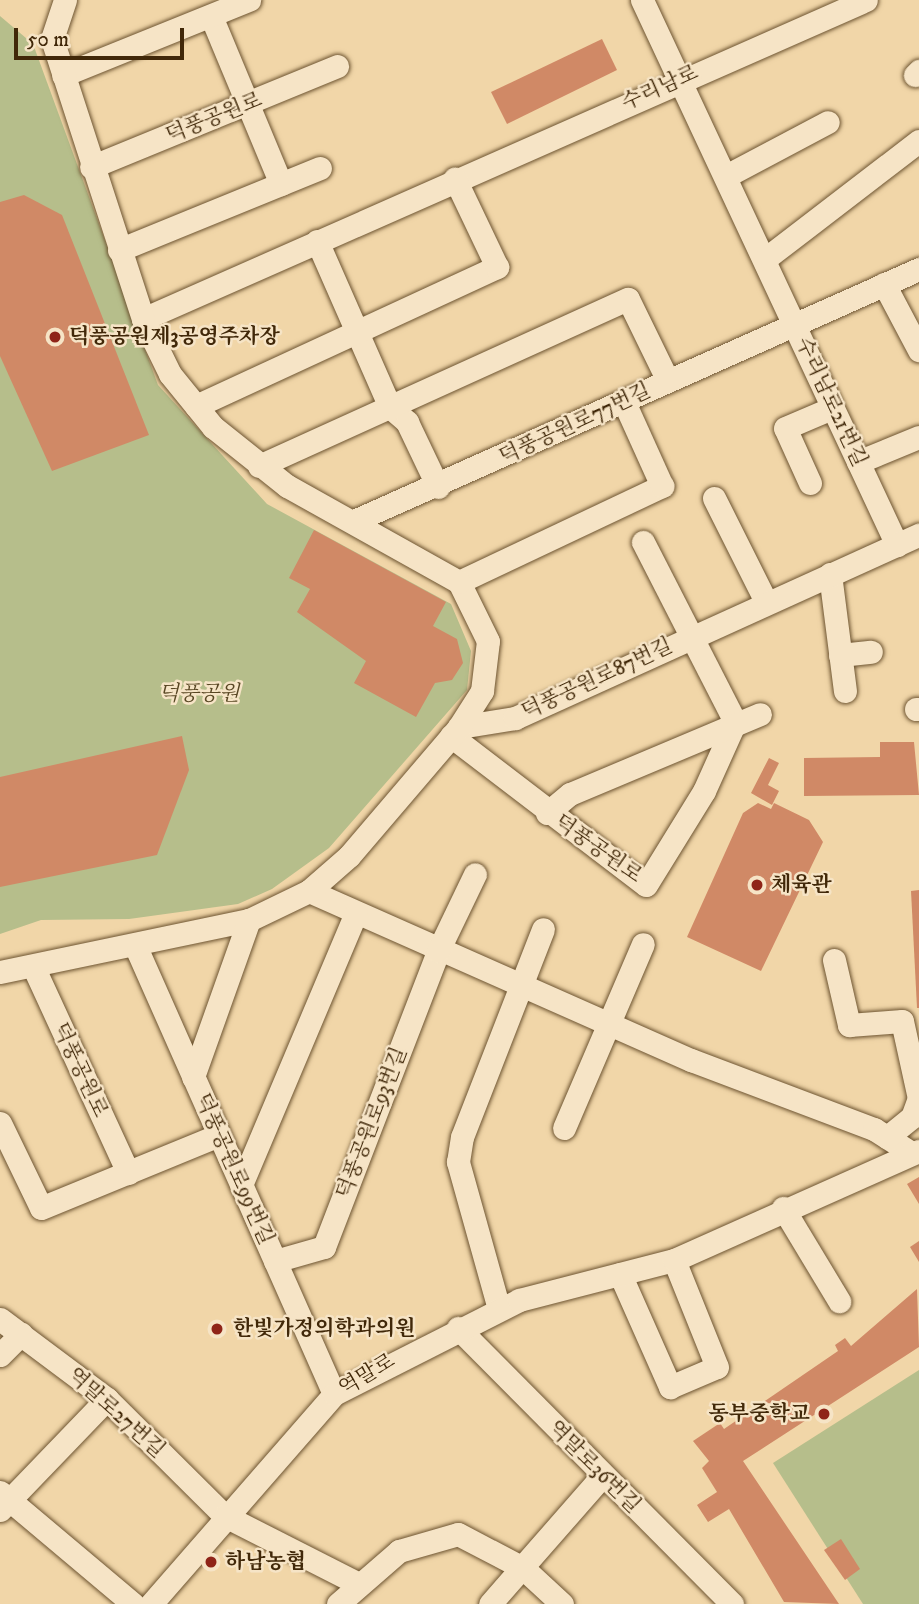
<!DOCTYPE html>
<html>
<head>
<meta charset="utf-8">
<style>
	body { margin:0 }
	#map { position:relative; width:919px; height:1604px; overflow:hidden; background:#f1d6a8; font-family:"IM FELL DW Pica","Noto Serif KR",serif }
	div>[style] { position:absolute }
	.green>* { inset:0; background:#b6be8b }
	.building>* { inset:0; background:#d08966 }
	.roads { filter:drop-shadow(0 0 2px #6d5431) drop-shadow(0 0 2px #6d5431) }
	.minor>* { height:23px; margin:-11.5px; padding:0 11.5px; transform-origin:11.5px; border-radius:11.5px; background:#f6e4c6 }
	.dots>* { width:19px; height:19px; translate:-50% -50%; box-sizing:border-box; border:4px solid #f6e4c6; border-radius:50% }
	span { translate:-50% -50%; white-space:nowrap; text-align:center; line-height:1.15; -webkit-text-stroke:5px #f6e4c6; paint-order:stroke }
	.street-label { font-size:21px; color:#412809 }
	.poi-label { font-size:21px; color:#412809; font-weight:700 }
	.left { translate:0 -50%; text-align:left }
	.right { translate:-100% -50%; text-align:right }
	.park-label { font-size:21px; color:#584623; font-style:italic }
	.scale { position:absolute; left:14px; top:28px; width:170px; height:32px; box-sizing:border-box; border:4px solid #412809; border-top:0; padding-left:9px; font-size:21px; line-height:24px; white-space:nowrap; color:#412809; -webkit-text-stroke:5px #f6e4c6; paint-order:stroke }
</style>
</head>
<body>
<div id="map">
	<div class="green">
		<div style="clip-path:polygon(0 16px,33px 44px,158px 385px,267px 504px,451px 604px,471px 651px,467px 690px,329px 848px,272px 889px,238px 904px,129px 919px,41px 920px,0 934px)"></div>
		<div style="clip-path:polygon(919px 1370px,919px 1604px,863px 1604px,773px 1463px)"></div>
	</div>
	<div class="building">
		<div style="clip-path:polygon(602px 39px,617px 70px,507px 124px,491px 92px)"></div>
		<div style="clip-path:polygon(24px 195px,62px 215px,149px 435px,52px 471px,0 356px,0 202px)"></div>
		<div style="clip-path:polygon(314px 530px,446px 602px,433px 626px,457px 639px,463px 663px,452px 680px,435px 683px,416px 717px,354px 683px,366px 661px,297px 612px,310px 589px,289px 578px)"></div>
		<div style="clip-path:polygon(182px 736px,189px 770px,157px 855px,0 887px,0 777px)"></div>
		<div style="clip-path:polygon(880px 742px,914px 742px,919px 795px,804px 796px,804px 758px,880px 757px)"></div>
		<div style="clip-path:polygon(769px 758px,779px 763px,768px 785px,779px 791px,772px 805px,751px 793px)"></div>
		<div style="clip-path:polygon(758px 803px,771px 809px,774px 803px,809px 820px,823px 842px,761px 971px,687px 937px,743px 813px)"></div>
		<div style="clip-path:polygon(919px 890px,919px 1008px,917px 1008px,911px 891px)"></div>
		<div style="clip-path:polygon(919px 1177px,919px 1204px,907px 1184px)"></div>
		<div style="clip-path:polygon(919px 1241px,919px 1262px,910px 1247px)"></div>
		<div style="clip-path:polygon(917px 1289px,919px 1347px,743px 1461px,839px 1604px,784px 1602px,729px 1509px,708px 1522px,697px 1505px,717px 1492px,702px 1468px,709px 1461px,693px 1441px,720px 1423px,724px 1429px,838px 1351px,835px 1345px,845px 1338px,851px 1346px)"></div>
		<div style="clip-path:polygon(841px 1539px,860px 1569px,845px 1580px,824px 1550px)"></div>
	</div>
	<div class="roads">
		<div class="minor">
			<div style="left:642px;top:0;width:602px;rotate:64.93deg"></div>
			<div style="left:211px;top:16px;width:182px;rotate:67.4deg"></div>
			<div style="left:63px;top:75px;width:201px;rotate:-22deg"></div>
			<div style="left:915px;top:75px;width:6px;rotate:-45deg"></div>
			<div style="left:91px;top:167px;width:266px;rotate:-22.3deg"></div>
			<div style="left:726px;top:176px;width:115px;rotate:-27.9deg"></div>
			<div style="left:317px;top:241px;width:181px;rotate:66.3deg"></div>
			<div style="left:390px;top:407px;width:23px;rotate:41deg"></div>
			<div style="left:407px;top:422px;width:72px;rotate:64.5deg"></div>
			<div style="left:119px;top:250px;width:217px;rotate:-22.2deg"></div>
			<div style="left:765px;top:259px;width:194px;rotate:-37.5deg"></div>
			<div style="left:884px;top:284px;width:75px;rotate:62.1deg"></div>
			<div style="left:143px;top:319px;width:790px;rotate:-23.81deg"></div>
			<div style="left:196px;top:406px;width:332px;rotate:-24.8deg"></div>
			<div style="left:497px;top:267px;width:98px;rotate:-115.5deg"></div>
			<div style="left:858px;top:462px;width:66px;rotate:-22.3deg"></div>
			<div style="left:259px;top:466px;width:405px;rotate:-24.4deg"></div>
			<div style="left:628px;top:299px;width:91px;rotate:64deg"></div>
			<div style="left:810px;top:483px;width:60px;rotate:-114.4deg"></div>
			<div style="left:785px;top:428px;width:51px;rotate:-23.1deg"></div>
			<div style="left:714px;top:498px;width:116px;rotate:63.4deg"></div>
			<div style="left:354px;top:521px;width:619px;rotate:-24.04deg"></div>
			<div style="left:643px;top:542px;width:202px;rotate:62.9deg"></div>
			<div style="left:830px;top:574px;width:118px;rotate:82.7deg"></div>
			<div style="left:459px;top:582px;width:225px;rotate:-25.3deg"></div>
			<div style="left:662px;top:486px;width:92px;rotate:-114.3deg"></div>
			<div style="left:840px;top:655px;width:31px;rotate:-6deg"></div>
			<div style="left:916px;top:709px;width:3px"></div>
			<div style="left:459px;top:727px;width:57px;rotate:-9.1deg"></div>
			<div style="left:515px;top:718px;width:444px;rotate:-24.4deg"></div>
			<div style="left:451px;top:736px;width:245px;rotate:37.4deg"></div>
			<div style="left:646px;top:885px;width:110px;rotate:-58.3deg"></div>
			<div style="left:704px;top:791px;width:76px;rotate:-65.8deg"></div>
			<div style="left:547px;top:813px;width:30px;rotate:-40deg"></div>
			<div style="left:570px;top:794px;width:206px;rotate:-22.8deg"></div>
			<div style="left:309px;top:891px;width:418px;rotate:23.9deg"></div>
			<div style="left:691px;top:1060px;width:196px;rotate:20.7deg"></div>
			<div style="left:874px;top:1129px;width:43px;rotate:32.6deg"></div>
			<div style="left:135px;top:945px;width:491px;rotate:66.1deg"></div>
			<div style="left:834px;top:960px;width:67px;rotate:77deg"></div>
			<div style="left:849px;top:1025px;width:53px;rotate:-4.3deg"></div>
			<div style="left:902px;top:1021px;width:79px;rotate:77.6deg"></div>
			<div style="left:919px;top:1098px;width:20px;rotate:110deg"></div>
			<div style="left:912px;top:1117px;width:32px;rotate:141deg"></div>
			<div style="left:33px;top:966px;width:228px;rotate:65.3deg"></div>
			<div style="left:0;top:972px;width:254px;rotate:-11.8deg"></div>
			<div style="left:249px;top:920px;width:67px;rotate:-25.8deg"></div>
			<div style="left:309px;top:891px;width:53px;rotate:-41.2deg"></div>
			<div style="left:349px;top:856px;width:170px;rotate:-49.5deg"></div>
			<div style="left:459px;top:727px;width:43px;rotate:-57.4deg"></div>
			<div style="left:482px;top:691px;width:50px;rotate:-83.2deg"></div>
			<div style="left:488px;top:641px;width:66px;rotate:-116.2deg"></div>
			<div style="left:459px;top:582px;width:197px;rotate:-150.8deg"></div>
			<div style="left:287px;top:486px;width:95px;rotate:-141.4deg"></div>
			<div style="left:213px;top:427px;width:68px;rotate:-129.1deg"></div>
			<div style="left:170px;top:374px;width:61px;rotate:-116.1deg"></div>
			<div style="left:143px;top:319px;width:294px;rotate:-108deg"></div>
			<div style="left:52px;top:39px;width:41px;rotate:-71.6deg"></div>
			<div style="left:193px;top:1077px;width:167px;rotate:-70.4deg"></div>
			<div style="left:0;top:1123px;width:94px;rotate:64.2deg"></div>
			<div style="left:41px;top:1208px;width:192px;rotate:-22.3deg"></div>
			<div style="left:564px;top:1128px;width:200px;rotate:-66.8deg"></div>
			<div style="left:241px;top:1185px;width:295px;rotate:-67.1deg"></div>
			<div style="left:783px;top:1208px;width:109px;rotate:58.9deg"></div>
			<div style="left:275px;top:1261px;width:51px;rotate:-15.9deg"></div>
			<div style="left:324px;top:1247px;width:317px;rotate:-68.9deg"></div>
			<div style="left:438px;top:951px;width:85px;rotate:-64.3deg"></div>
			<div style="left:620px;top:1274px;width:124px;rotate:66.1deg"></div>
			<div style="left:670px;top:1387px;width:51px;rotate:-23.1deg"></div>
			<div style="left:717px;top:1367px;width:115px;rotate:-111.9deg"></div>
			<div style="left:499px;top:1309px;width:153px;rotate:-105.6deg"></div>
			<div style="left:458px;top:1162px;width:25px;rotate:-81deg"></div>
			<div style="left:462px;top:1137px;width:223px;rotate:-68.7deg"></div>
			<div style="left:0;top:1319px;width:134px;rotate:36.8deg"></div>
			<div style="left:107px;top:1399px;width:166px;rotate:44.8deg"></div>
			<div style="left:225px;top:1516px;width:148px;rotate:26.9deg"></div>
			<div style="left:458px;top:1328px;width:389px;rotate:45.2deg"></div>
			<div style="left:0;top:1355px;width:30px;rotate:-45deg"></div>
			<div style="left:0;top:1492px;width:174px;rotate:40.1deg"></div>
			<div style="left:0;top:1510px;width:154px;rotate:-46.1deg"></div>
			<div style="left:151px;top:1604px;width:279px;rotate:-48.9deg"></div>
			<div style="left:334px;top:1394px;width:208px;rotate:-26.9deg"></div>
			<div style="left:519px;top:1300px;width:160px;rotate:-14.5deg"></div>
			<div style="left:674px;top:1260px;width:268px;rotate:-24deg"></div>
			<div style="left:338px;top:1604px;width:81px;rotate:-41deg"></div>
			<div style="left:399px;top:1551px;width:61px;rotate:-16.1deg"></div>
			<div style="left:458px;top:1534px;width:73px;rotate:27.6deg"></div>
			<div style="left:523px;top:1568px;width:53px;rotate:42.7deg"></div>
			<div style="left:490px;top:1604px;width:170px;rotate:-48.8deg"></div>
		</div>
	</div>
	<div class="dots">
		<div style="left:55px;top:337px;background:#8f2418"></div>
		<div style="left:757px;top:885px;background:#8f2418"></div>
		<div style="left:217px;top:1329px;background:#8f2418"></div>
		<div style="left:824px;top:1414px;background:#8f2418"></div>
		<div style="left:211px;top:1562px;background:#8f2418"></div>
	</div>
	<div class="street-label">
		<span style="left:660px;top:88px;rotate:-24deg">수리남로</span>
		<span style="left:214px;top:118px;rotate:-22deg">덕풍공원로</span>
		<span style="left:831px;top:402px;rotate:65deg">수리남로21번길</span>
		<span style="left:575px;top:424px;rotate:-25deg">덕풍공원로77번길</span>
		<span style="left:597px;top:679px;rotate:-25deg">덕풍공원로87번길</span>
		<span style="left:598px;top:849px;rotate:35deg">덕풍공원로</span>
		<span style="left:80px;top:1070px;rotate:65deg">덕풍공원로</span>
		<span style="left:372px;top:1123px;rotate:-69deg">덕풍공원로93번길</span>
		<span style="left:234px;top:1169px;rotate:66deg">덕풍공원로99번길</span>
		<span style="left:367px;top:1375px;rotate:-31deg">역말로</span>
		<span style="left:116px;top:1413px;rotate:42deg">역말로27번길</span>
		<span style="left:594px;top:1467px;rotate:45deg">역말로36번길</span>
	</div>
	<div class="poi-label">
		<span class="left" style="left:69px;top:337px">덕풍공원제3공영주차장</span>
		<span class="left" style="left:771px;top:885px">체육관</span>
		<span class="left" style="left:233px;top:1329px">한빛가정의학과의원</span>
		<span class="right" style="left:810px;top:1414px">동부중학교</span>
		<span class="left" style="left:225px;top:1562px">하남농협</span>
	</div>
	<div class="park-label">
		<span style="left:199px;top:694px">덕풍공원</span>
	</div>
	<div class="scale">50 m</div>
</div>
</body>
</html>
